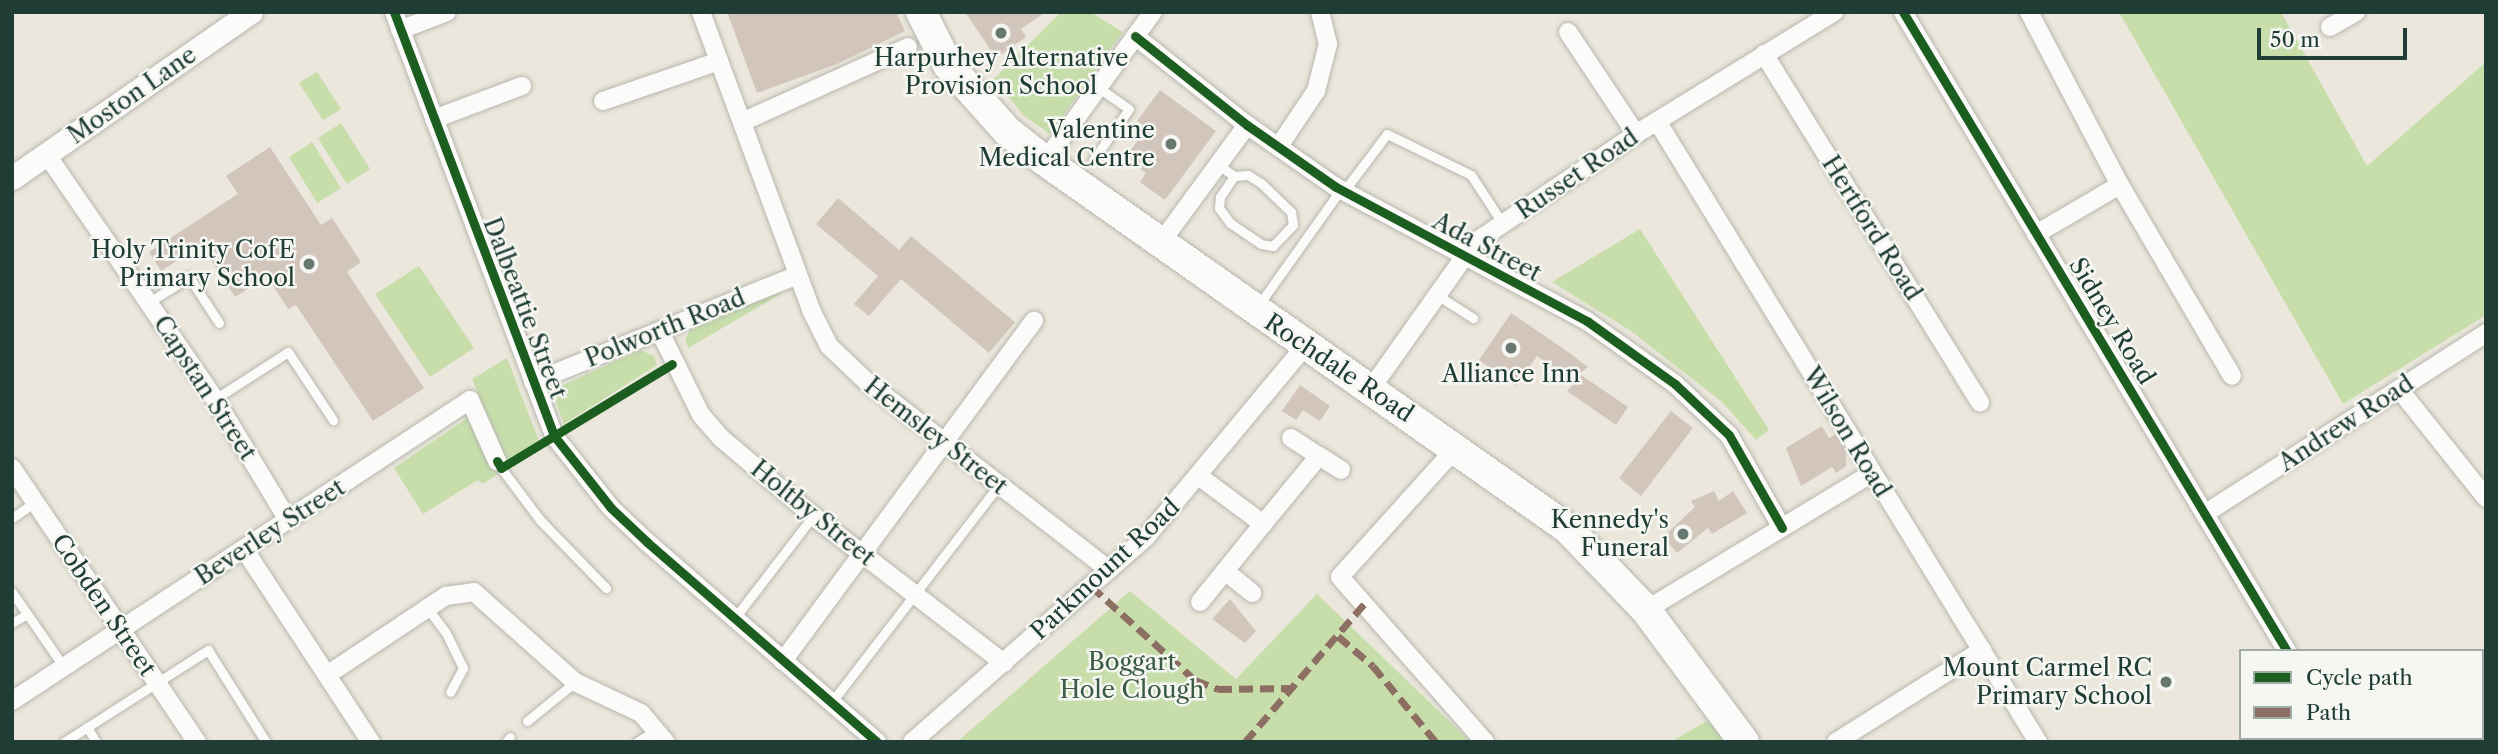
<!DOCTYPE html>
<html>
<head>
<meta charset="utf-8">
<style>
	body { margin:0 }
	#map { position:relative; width:2498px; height:754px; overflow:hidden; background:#ebe7dc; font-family:"Libre Caslon Text",serif }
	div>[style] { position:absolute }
	.green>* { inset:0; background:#c7deab }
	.building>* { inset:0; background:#d2c6bc }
	.roads { filter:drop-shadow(0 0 2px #b6b7af) drop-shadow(0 0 2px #b6b7af) }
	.service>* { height:9px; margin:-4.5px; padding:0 4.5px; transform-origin:4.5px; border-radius:4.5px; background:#fcfbfa }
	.minor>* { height:18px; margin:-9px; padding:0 9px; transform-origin:9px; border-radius:9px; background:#fcfbfa }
	.tertiary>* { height:23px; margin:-11.5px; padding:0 11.5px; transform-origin:11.5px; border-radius:11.5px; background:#fcfbfa }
	.primary>* { height:30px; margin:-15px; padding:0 15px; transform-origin:15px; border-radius:15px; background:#fcfbfa }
	.quiet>* { height:7px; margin-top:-3.5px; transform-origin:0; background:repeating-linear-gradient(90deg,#8d6e63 0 14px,transparent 0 21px) }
	.cycleway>* { height:9px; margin:-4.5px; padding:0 4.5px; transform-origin:4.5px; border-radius:4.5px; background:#1b5e20 }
	.dots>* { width:19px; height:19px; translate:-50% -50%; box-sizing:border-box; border:4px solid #f6f6f2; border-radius:50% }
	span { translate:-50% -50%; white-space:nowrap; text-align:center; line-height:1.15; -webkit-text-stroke:5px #f6f6f2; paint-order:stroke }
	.poi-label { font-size:24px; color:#1f3d34 }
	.right { translate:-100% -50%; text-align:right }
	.street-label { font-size:24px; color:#1f3d34 }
	.park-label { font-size:24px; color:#3b5c44 }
	.frame { position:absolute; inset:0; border:14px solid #1f3d34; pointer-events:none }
	.legend { position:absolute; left:2239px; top:649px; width:245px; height:91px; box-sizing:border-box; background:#f6f6f2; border:2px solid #a0aca6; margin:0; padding:9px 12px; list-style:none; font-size:21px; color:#1f3d34 }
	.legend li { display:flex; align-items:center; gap:14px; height:35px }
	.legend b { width:35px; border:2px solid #a0aca6 }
	.scale { position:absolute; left:2257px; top:28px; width:150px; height:32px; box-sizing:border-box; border:4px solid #1f3d34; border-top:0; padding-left:9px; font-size:21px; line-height:24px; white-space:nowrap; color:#1f3d34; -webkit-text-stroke:5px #f6f6f2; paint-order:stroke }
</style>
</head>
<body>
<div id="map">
	<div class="green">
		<div style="clip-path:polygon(1061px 12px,1090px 12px,1123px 32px,1050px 134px,1024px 116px,994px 79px)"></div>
		<div style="clip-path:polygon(2119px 12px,2281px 12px,2367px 166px,2486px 62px,2486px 315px,2343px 404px)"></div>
		<div style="clip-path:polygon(317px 72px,341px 109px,323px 120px,299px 83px)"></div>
		<div style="clip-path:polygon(341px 123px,370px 169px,347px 184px,318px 138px)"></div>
		<div style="clip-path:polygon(312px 142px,341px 188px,317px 203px,289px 157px)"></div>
		<div style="clip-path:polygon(1640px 229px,1769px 430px,1756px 440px,1722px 402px,1631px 331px,1552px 282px)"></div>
		<div style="clip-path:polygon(419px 266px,474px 348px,430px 377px,375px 294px)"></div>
		<div style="clip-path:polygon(779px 292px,781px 294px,688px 348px,685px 340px,691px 328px)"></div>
		<div style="clip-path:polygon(640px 350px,654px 356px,657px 365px,564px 424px,552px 390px)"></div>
		<div style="clip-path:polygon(507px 358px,539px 441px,506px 460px,472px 379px)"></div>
		<div style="clip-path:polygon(469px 417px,498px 474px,483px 484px,478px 480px,423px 514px,394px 468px)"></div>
		<div style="clip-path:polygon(1130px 591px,1236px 679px,1317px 594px,1471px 742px,957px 742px)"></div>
		<div style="clip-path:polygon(1708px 720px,1725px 742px,1671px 742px)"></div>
	</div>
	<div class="building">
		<div style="clip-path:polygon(727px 12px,896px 12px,905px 31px,837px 64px,757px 93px)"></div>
		<div style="clip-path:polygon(965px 12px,1046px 12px,1021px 29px,1026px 37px,996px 58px)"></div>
		<div style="clip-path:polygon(1160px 90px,1216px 131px,1165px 200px,1140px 182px,1146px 173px,1125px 158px,1147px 128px,1137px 121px)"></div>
		<div style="clip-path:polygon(270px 147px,321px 225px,332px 218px,361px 262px,347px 272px,424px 388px,373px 421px,296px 305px,288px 309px,267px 276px,235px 297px,201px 245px,161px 271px,149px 252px,238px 194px,226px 176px)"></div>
		<div style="clip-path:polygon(838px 198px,899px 250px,911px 236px,1015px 322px,989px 353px,901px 279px,869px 316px,854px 304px,878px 276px,816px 224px)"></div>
		<div style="clip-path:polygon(1511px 313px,1564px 349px,1588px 367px,1572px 380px,1537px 356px,1516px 386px,1479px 360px)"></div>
		<div style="clip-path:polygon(1581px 375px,1628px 407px,1616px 425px,1567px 391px)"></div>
		<div style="clip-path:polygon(1300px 385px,1330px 406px,1320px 421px,1303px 410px,1296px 420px,1282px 411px)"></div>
		<div style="clip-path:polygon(1671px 411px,1693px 428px,1641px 496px,1619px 478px)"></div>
		<div style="clip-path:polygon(1822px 426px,1829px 438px,1836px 434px,1846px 451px,1846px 466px,1836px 473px,1832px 467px,1801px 486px,1786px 448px)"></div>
		<div style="clip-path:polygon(1714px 491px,1719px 501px,1733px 491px,1747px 513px,1712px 534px,1708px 528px,1677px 553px,1663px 537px,1695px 507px,1691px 501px)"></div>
		<div style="clip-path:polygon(1230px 599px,1256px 631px,1245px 643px,1212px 619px)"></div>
	</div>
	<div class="roads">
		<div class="service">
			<div style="left:1093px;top:160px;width:62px;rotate:-54.8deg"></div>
			<div style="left:1129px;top:109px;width:38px;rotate:-145deg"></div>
			<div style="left:1217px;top:164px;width:21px;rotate:35deg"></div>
			<div style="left:1234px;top:176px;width:14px;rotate:-4deg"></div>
			<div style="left:1248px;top:175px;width:15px;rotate:32deg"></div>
			<div style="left:1261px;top:183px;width:42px;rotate:44deg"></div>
			<div style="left:1291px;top:212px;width:13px;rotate:81deg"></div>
			<div style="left:1293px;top:225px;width:29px;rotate:134deg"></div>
			<div style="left:1273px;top:246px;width:12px;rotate:-171deg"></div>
			<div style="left:1261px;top:244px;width:37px;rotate:-146deg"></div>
			<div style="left:1230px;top:223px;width:19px;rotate:-126deg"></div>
			<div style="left:1219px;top:208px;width:11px;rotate:-85deg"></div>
			<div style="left:1220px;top:197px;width:25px;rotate:-56deg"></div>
			<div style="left:1344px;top:191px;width:71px;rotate:-53deg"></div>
			<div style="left:1387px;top:134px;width:93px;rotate:26deg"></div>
			<div style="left:1471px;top:175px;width:59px;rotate:56.9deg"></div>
			<div style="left:1437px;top:295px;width:43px;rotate:32.6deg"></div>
			<div style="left:149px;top:302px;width:47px;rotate:-32deg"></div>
			<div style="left:189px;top:277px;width:55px;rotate:56.9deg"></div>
			<div style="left:1258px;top:306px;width:143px;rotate:-54.6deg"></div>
			<div style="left:215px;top:399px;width:87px;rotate:-32.8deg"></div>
			<div style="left:288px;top:352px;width:82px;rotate:56.5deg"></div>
			<div style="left:501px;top:468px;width:65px;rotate:53.1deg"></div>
			<div style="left:540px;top:520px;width:95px;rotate:45.9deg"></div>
			<div style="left:12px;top:518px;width:28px;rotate:-35deg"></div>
			<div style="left:12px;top:592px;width:91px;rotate:55.3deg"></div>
			<div style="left:428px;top:609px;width:30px;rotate:53deg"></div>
			<div style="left:446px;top:633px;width:39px;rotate:64deg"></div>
			<div style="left:463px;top:668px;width:27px;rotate:118deg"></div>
			<div style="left:734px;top:619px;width:130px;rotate:-52.5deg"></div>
			<div style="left:12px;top:623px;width:17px;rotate:-31deg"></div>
			<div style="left:831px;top:703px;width:275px;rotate:-52.4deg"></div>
			<div style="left:527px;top:721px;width:62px;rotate:-39.1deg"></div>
			<div style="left:87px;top:727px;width:17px;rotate:59deg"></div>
			<div style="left:64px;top:742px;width:171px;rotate:-32.6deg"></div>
			<div style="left:208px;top:650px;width:109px;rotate:57.8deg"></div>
			<div style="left:506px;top:742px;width:6px;rotate:-51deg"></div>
			<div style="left:637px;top:742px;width:22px;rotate:-32deg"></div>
		</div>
		<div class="minor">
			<div style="left:394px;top:12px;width:454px;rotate:69.3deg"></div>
			<div style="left:555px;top:437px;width:90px;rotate:51.7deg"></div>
			<div style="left:611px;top:508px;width:50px;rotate:43.4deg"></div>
			<div style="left:647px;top:542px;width:305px;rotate:41deg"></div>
			<div style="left:701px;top:12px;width:318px;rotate:69.7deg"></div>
			<div style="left:811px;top:310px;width:40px;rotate:63.4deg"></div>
			<div style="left:829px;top:346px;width:54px;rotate:43.5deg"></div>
			<div style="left:868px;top:383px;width:305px;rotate:37.8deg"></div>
			<div style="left:1903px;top:12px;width:746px;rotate:59deg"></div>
			<div style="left:2029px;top:12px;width:195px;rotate:62.3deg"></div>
			<div style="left:2120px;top:185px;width:221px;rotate:59.6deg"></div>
			<div style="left:2330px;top:27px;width:30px;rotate:-30deg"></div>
			<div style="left:400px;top:30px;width:50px;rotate:-21deg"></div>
			<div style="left:1568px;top:32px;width:123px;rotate:56.3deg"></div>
			<div style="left:1135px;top:36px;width:143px;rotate:38.5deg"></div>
			<div style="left:1247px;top:125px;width:108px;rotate:34.9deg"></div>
			<div style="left:1336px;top:187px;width:285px;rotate:28.1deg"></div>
			<div style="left:1587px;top:321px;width:108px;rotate:35.6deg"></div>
			<div style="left:1675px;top:384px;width:74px;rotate:43.4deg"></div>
			<div style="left:1729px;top:435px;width:107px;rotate:60.3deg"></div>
			<div style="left:1764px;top:54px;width:410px;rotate:58.2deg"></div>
			<div style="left:603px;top:101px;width:123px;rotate:-19deg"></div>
			<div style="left:434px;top:119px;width:94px;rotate:-20.6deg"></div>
			<div style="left:1657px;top:121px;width:729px;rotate:58.47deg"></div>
			<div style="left:742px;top:122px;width:182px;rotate:-24.3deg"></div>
			<div style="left:1279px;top:146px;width:66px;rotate:-56.1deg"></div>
			<div style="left:1316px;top:91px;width:49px;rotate:-75.7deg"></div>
			<div style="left:1328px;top:44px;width:33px;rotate:-104deg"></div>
			<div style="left:47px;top:155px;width:296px;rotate:55.5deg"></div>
			<div style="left:215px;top:399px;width:141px;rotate:58.9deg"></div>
			<div style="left:1045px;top:161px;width:184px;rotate:-54.1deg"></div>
			<div style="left:2036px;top:234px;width:97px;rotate:-30.3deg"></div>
			<div style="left:1159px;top:245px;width:149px;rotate:-53.7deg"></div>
			<div style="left:660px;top:332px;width:93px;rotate:63.7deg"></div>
			<div style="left:701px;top:415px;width:30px;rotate:49deg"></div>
			<div style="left:721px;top:438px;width:121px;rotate:40.3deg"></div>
			<div style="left:813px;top:516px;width:241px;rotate:37.6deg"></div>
			<div style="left:533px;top:382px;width:286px;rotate:-22deg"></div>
			<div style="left:2399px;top:389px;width:139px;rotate:51.4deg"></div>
			<div style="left:1370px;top:390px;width:180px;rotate:-54.7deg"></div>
			<div style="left:1474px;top:243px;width:195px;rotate:-33.9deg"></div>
			<div style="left:1636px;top:134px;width:233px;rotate:-31.6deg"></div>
			<div style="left:1291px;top:438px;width:33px;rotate:33deg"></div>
			<div style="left:1456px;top:448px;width:173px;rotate:132deg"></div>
			<div style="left:1340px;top:577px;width:220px;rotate:48.7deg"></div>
			<div style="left:12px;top:468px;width:331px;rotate:56deg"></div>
			<div style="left:1200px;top:477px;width:79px;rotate:36.7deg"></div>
			<div style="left:1263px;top:524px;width:88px;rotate:-50.5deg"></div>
			<div style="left:1319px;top:456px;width:26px;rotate:32deg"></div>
			<div style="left:2206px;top:513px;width:333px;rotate:-32.7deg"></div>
			<div style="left:244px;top:549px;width:231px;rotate:56.7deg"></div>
			<div style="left:1225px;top:571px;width:35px;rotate:39deg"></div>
			<div style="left:1200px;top:602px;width:100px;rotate:-51.1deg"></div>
			<div style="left:1646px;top:610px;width:264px;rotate:-31.2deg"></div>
			<div style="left:783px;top:661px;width:423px;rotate:-53.6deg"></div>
			<div style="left:327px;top:675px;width:143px;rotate:-33.6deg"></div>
			<div style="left:446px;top:596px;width:28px;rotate:-8deg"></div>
			<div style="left:474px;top:592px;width:135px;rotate:41.7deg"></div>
			<div style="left:575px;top:682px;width:73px;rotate:25.2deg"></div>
			<div style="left:641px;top:713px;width:38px;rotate:50deg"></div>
			<div style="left:12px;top:701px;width:548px;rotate:-33.31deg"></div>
			<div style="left:470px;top:400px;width:67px;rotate:66.1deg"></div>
			<div style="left:2339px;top:738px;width:4px;rotate:63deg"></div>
			<div style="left:912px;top:742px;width:311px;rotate:-41.2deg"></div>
			<div style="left:1146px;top:537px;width:250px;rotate:-50.2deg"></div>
			<div style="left:1836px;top:742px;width:173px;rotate:-32.2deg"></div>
		</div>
		<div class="tertiary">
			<div style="left:12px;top:178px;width:291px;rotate:-34.8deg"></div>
		</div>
		<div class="primary">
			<div style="left:921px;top:12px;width:59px;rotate:63deg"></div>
			<div style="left:948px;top:65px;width:89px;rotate:48.2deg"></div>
			<div style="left:1007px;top:131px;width:48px;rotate:38.3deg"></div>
			<div style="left:1045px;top:161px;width:638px;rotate:35.11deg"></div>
			<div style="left:1567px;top:528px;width:114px;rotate:46.1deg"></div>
			<div style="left:1646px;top:610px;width:164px;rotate:53.4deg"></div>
		</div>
	</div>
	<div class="quiet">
		<div style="left:1091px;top:586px;width:140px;rotate:42.1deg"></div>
		<div style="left:1195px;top:680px;width:25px;rotate:21deg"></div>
		<div style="left:1218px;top:689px;width:74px;rotate:-0.8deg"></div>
		<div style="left:1338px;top:636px;width:46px;rotate:40.6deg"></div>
		<div style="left:1373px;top:666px;width:99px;rotate:50.3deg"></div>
		<div style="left:1245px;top:742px;width:184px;rotate:-49.2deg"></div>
	</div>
	<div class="cycleway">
		<div style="left:394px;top:12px;width:454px;rotate:69.3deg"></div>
		<div style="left:555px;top:437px;width:90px;rotate:51.7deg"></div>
		<div style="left:611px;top:508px;width:50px;rotate:43.4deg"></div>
		<div style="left:647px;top:542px;width:305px;rotate:41deg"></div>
		<div style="left:1903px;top:12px;width:746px;rotate:59deg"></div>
		<div style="left:1135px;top:36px;width:143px;rotate:38.5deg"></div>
		<div style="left:1247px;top:125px;width:108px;rotate:34.9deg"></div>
		<div style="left:1336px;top:187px;width:285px;rotate:28.1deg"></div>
		<div style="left:1587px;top:321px;width:108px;rotate:35.6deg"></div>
		<div style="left:1675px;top:384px;width:74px;rotate:43.4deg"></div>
		<div style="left:1729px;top:435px;width:107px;rotate:60.3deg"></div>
		<div style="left:497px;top:461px;width:8px;rotate:60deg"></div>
		<div style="left:501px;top:468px;width:200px;rotate:-31.3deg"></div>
	</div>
	<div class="dots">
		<div style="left:1001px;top:33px;background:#66786f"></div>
		<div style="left:1171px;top:144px;background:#66786f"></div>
		<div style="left:309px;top:264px;background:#66786f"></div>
		<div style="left:1511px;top:348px;background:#66786f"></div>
		<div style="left:1683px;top:534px;background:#66786f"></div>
		<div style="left:2166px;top:682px;background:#66786f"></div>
	</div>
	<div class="poi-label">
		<span style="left:1001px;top:72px">Harpurhey Alternative<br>Provision School</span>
		<span class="right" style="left:1155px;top:144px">Valentine<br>Medical Centre</span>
		<span class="right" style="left:295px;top:264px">Holy Trinity CofE<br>Primary School</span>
		<span style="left:1511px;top:374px">Alliance Inn</span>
		<span class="right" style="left:1669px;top:534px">Kennedy's<br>Funeral</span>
		<span class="right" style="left:2152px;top:682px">Mount Carmel RC<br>Primary School</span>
	</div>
	<div class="street-label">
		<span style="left:132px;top:95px;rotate:-35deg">Moston Lane</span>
		<span style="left:1577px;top:174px;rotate:-34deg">Russet Road</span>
		<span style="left:1872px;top:228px;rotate:58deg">Hertford Road</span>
		<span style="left:1487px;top:247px;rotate:28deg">Ada Street</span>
		<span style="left:525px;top:308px;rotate:69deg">Dalbeattie Street</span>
		<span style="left:2112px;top:321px;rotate:59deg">Sidney Road</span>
		<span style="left:665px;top:328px;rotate:-22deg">Polworth Road</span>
		<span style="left:1339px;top:368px;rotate:34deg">Rochdale Road</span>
		<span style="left:205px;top:388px;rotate:57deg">Capstan Street</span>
		<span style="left:2346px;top:423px;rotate:-33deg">Andrew Road</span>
		<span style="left:1847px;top:432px;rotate:59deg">Wilson Road</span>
		<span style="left:936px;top:436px;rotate:38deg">Hemsley Street</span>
		<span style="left:813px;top:513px;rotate:39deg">Holtby Street</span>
		<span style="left:270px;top:532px;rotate:-33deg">Beverley Street</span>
		<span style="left:1105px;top:569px;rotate:-43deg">Parkmount Road</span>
		<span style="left:104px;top:605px;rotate:56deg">Cobden Street</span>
	</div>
	<div class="park-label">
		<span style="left:1132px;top:676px">Boggart<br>Hole Clough</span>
	</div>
	<div class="frame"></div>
	<ul class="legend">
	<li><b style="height:9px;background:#1b5e20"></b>Cycle path</li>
	<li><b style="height:9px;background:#8d6e63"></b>Path</li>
	</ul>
	<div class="scale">50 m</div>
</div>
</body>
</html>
